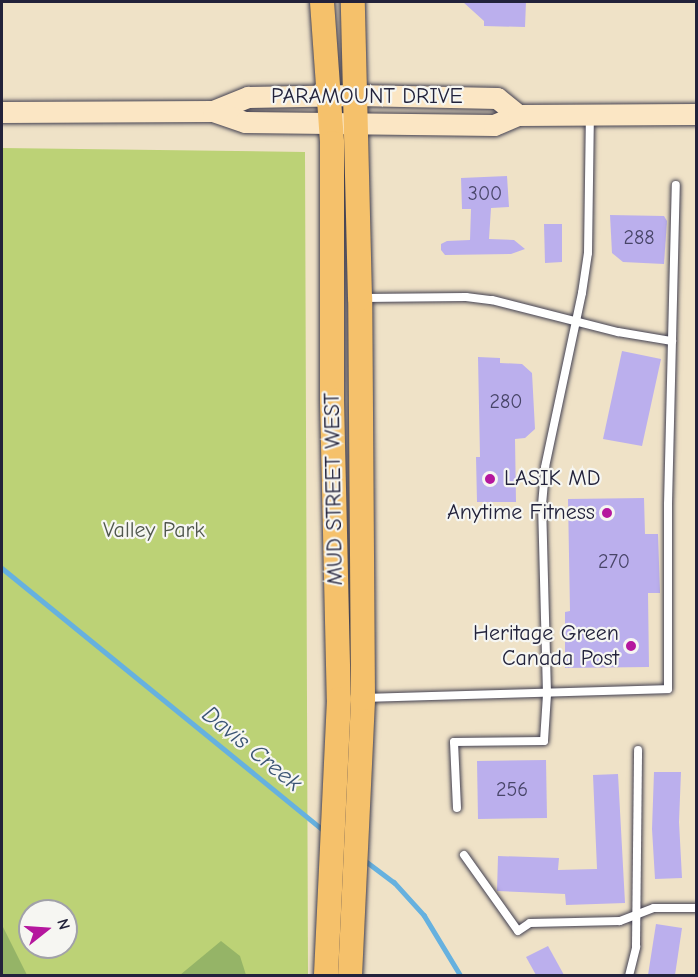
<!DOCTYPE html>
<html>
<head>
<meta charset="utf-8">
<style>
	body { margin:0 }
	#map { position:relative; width:698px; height:977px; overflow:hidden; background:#efe2c7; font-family:"Comic Neue",sans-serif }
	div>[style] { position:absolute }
	.green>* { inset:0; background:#bcd276 }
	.forest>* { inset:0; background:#95b467 }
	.stream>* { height:4.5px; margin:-2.25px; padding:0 2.25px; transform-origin:2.25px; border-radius:2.25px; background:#66b1df }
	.building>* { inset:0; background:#bbafed }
	.roads { filter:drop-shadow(0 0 2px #413f50) drop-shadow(0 0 2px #413f50) }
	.lane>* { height:8px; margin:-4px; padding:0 4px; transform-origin:4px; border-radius:4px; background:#fff }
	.secondary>* { height:21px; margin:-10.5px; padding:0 10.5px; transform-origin:10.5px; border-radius:10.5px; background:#fbe6c4 }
	.primary>* { height:24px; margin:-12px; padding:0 12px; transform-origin:12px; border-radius:12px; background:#f5c16b }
	.dots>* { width:16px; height:16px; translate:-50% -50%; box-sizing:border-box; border:3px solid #f6f6f2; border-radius:50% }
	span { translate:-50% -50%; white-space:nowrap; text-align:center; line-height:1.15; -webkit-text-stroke:4.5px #f6f6f2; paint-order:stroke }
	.number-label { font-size:20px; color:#484568 }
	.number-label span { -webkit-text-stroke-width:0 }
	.street-label { font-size:22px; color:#22223b }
	.poi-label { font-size:22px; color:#22223b }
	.left { translate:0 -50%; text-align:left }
	.right { translate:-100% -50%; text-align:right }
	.park-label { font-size:22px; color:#50574d }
	.water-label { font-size:24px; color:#3a5474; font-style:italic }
	.frame { position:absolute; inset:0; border:3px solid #22223b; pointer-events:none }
	.north { position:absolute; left:18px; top:899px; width:60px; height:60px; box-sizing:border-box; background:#f6f6f2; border:2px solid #a1a1a9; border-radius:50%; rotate:73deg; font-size:16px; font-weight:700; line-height:24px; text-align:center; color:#22223b }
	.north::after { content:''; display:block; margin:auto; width:21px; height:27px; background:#b5179e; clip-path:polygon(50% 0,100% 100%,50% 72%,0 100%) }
</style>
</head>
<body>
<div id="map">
	<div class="green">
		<div style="clip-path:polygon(evenodd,2px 148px,305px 152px,308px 975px,2px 975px,2px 148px,30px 911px,66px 911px,66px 947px,30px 947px,30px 911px)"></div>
	</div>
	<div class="forest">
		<div style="clip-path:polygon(2px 925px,27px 975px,2px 975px)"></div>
		<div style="clip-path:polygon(221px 941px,240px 956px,246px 975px,180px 975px)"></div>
	</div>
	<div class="stream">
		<div style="left:2px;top:568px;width:417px;rotate:39.2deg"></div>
		<div style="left:363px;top:859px;width:39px;rotate:37deg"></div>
		<div style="left:394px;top:882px;width:45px;rotate:47.7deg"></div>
		<div style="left:424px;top:915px;width:71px;rotate:58.8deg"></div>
	</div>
	<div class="building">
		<div style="clip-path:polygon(463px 2px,526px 2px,525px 27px,484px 26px,484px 21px)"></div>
		<div style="clip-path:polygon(507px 176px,509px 207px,491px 208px,489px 239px,514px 240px,525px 249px,511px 254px,445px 255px,441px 250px,441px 244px,447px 241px,470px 240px,471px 209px,462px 209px,461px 178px)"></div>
		<div style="clip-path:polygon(610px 215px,664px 216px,667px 221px,664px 264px,623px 262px,612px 253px)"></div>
		<div style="clip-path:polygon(544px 224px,562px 224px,562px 262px,545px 263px)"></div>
		<div style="clip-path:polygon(622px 351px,661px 359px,642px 446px,603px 439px)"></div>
		<div style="clip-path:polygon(478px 357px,500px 358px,500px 363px,522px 364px,532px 373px,535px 429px,525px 438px,515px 439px,516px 502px,477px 502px,476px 457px,480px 457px)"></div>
		<div style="clip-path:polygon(644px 498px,645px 534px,658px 534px,660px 593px,648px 593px,649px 667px,565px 668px,565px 612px,570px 611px,568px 499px)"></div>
		<div style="clip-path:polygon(546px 760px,547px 818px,478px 819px,477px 761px)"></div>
		<div style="clip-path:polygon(654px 772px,681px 772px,679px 822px,682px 878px,655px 879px,652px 829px)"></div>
		<div style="clip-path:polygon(618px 774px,625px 903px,566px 905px,565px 894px,497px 891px,498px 856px,559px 858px,558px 870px,597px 869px,593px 775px)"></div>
		<div style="clip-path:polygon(656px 924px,682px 928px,675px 975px,648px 975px)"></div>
		<div style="clip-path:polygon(548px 946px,564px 975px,536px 975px,526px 957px)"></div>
	</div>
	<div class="roads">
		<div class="lane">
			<div style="left:363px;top:298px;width:103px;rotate:-0.6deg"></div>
			<div style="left:466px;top:297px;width:26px;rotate:7deg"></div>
			<div style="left:492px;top:300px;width:130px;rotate:14.3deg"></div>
			<div style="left:618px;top:332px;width:55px;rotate:9.5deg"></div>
			<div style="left:367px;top:698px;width:301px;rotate:-1.7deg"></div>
			<div style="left:668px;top:689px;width:185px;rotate:-90deg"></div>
			<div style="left:668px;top:504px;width:319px;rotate:-88.6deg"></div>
			<div style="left:457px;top:808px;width:66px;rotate:-92.6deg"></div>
			<div style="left:454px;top:742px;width:90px;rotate:-0.6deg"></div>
			<div style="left:544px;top:741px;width:47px;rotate:-86.3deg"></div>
			<div style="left:547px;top:694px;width:189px;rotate:-91.5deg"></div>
			<div style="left:542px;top:505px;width:38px;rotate:-85deg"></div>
			<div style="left:545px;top:467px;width:178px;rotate:-78deg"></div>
			<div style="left:582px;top:293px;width:40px;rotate:-81.5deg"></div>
			<div style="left:588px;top:253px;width:138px;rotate:-89.2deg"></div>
			<div style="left:464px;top:855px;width:93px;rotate:54.6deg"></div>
			<div style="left:518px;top:931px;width:14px;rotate:-34deg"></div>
			<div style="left:530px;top:923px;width:90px;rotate:-1.3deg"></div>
			<div style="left:620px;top:921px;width:36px;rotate:-21deg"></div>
			<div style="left:654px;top:908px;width:42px"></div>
			<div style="left:629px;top:976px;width:30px;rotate:-76deg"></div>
			<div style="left:636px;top:947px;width:197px;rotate:-89.4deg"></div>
		</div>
		<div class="secondary">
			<div style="left:213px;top:111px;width:38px;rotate:-22deg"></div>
			<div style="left:248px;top:97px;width:108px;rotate:-1.1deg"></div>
			<div style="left:356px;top:95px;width:141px;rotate:1.2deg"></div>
			<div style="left:497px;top:98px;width:27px;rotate:39deg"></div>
			<div style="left:2px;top:112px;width:211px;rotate:-0.3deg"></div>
			<div style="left:213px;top:111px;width:34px;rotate:19deg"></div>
			<div style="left:245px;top:122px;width:249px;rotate:0.7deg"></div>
			<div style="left:494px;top:125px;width:26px;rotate:-23deg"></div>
			<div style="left:518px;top:115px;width:178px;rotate:-0.3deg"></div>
		</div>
		<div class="primary">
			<div style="left:322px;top:2px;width:141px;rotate:85.9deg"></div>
			<div style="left:332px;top:143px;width:257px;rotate:90deg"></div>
			<div style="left:332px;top:400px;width:299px;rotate:88.7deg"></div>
			<div style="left:339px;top:699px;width:277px;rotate:92.7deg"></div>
			<div style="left:350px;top:976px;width:278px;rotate:-87.3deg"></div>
			<div style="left:363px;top:698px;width:400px;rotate:-90.4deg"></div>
			<div style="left:360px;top:298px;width:296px;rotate:-91.4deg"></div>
		</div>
	</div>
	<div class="dots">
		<div style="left:490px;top:479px;background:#b5179e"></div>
		<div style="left:607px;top:513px;background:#b5179e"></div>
		<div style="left:631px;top:646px;background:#b5179e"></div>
	</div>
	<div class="number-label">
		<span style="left:485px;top:193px">300</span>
		<span style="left:639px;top:237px">288</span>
		<span style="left:506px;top:401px">280</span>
		<span style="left:614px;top:561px">270</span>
		<span style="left:512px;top:789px">256</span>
	</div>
	<div class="street-label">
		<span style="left:367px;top:97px">PARAMOUNT DRIVE</span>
		<span style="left:334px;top:489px;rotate:-91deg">MUD STREET WEST</span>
	</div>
	<div class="poi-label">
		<span class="left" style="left:504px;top:479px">LASIK MD</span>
		<span class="right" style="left:595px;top:513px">Anytime Fitness</span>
		<span class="right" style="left:619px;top:646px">Heritage Green<br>Canada Post</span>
	</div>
	<div class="park-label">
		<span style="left:154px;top:531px">Valley Park</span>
	</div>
	<div class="water-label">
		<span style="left:252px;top:749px;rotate:39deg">Davis Creek</span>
	</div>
	<div class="frame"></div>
	<div class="north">N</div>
</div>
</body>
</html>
